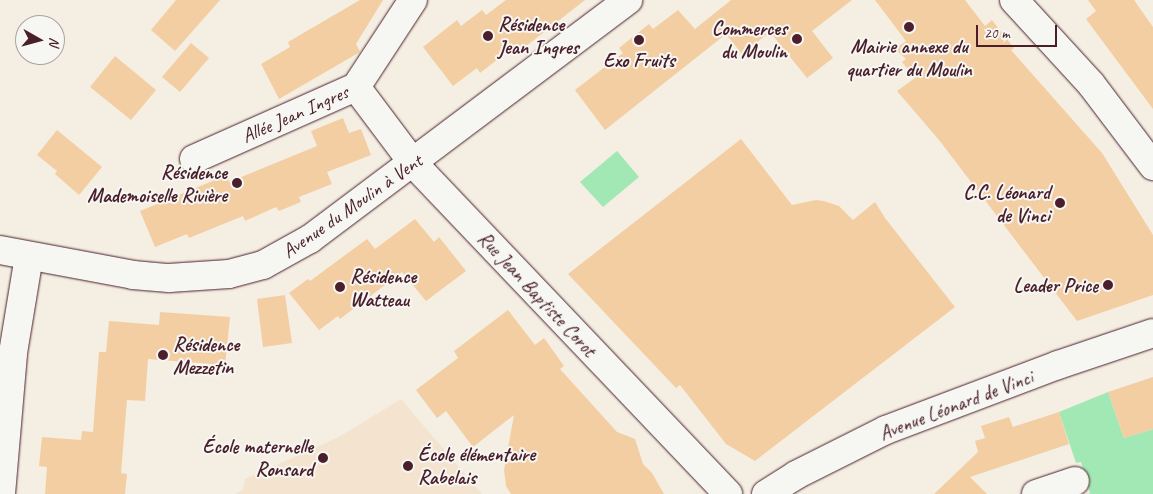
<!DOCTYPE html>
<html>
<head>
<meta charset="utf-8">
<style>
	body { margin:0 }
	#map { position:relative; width:1153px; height:494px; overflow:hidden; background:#f5eee2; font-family:Caveat,sans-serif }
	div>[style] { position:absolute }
	.built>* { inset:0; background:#f4e4cf }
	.green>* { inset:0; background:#a1e8b5 }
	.building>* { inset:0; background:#f3cea3 }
	.roads { filter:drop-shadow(0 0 1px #4a1f2b) drop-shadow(0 0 1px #4a1f2b) }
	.minor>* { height:28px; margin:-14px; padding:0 14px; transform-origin:14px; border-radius:14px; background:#f6f6f2 }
	.dots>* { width:14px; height:14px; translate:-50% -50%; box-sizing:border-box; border:2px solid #f6f6f2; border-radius:50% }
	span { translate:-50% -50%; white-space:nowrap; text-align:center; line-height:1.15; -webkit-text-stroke:4px #f6f6f2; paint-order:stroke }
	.poi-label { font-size:20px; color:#4a1f2b; font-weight:700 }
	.left { translate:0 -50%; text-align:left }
	.right { translate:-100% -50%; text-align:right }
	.street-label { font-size:20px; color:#4a1f2b }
	.north { position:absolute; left:15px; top:15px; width:50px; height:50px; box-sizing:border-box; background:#f6f6f2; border:1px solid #b1a0a2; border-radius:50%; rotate:97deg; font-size:14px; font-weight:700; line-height:20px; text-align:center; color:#4a1f2b }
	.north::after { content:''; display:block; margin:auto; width:18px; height:22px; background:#4a1f2b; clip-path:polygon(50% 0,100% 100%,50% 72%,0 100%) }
	.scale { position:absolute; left:976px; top:25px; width:81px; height:22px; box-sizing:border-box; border:2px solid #4a1f2b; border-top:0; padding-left:6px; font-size:15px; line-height:18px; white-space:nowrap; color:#4a1f2b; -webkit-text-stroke:4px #f6f6f2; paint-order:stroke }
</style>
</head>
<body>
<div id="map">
	<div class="built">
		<div style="clip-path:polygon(401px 399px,482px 494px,235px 494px,243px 490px,245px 479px,339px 437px)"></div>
	</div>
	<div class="green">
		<div style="clip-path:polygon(617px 151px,639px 177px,603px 207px,580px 182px)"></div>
		<div style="clip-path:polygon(1108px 392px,1124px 438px,1153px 429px,1153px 494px,1088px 494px,1090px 493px,1081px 462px,1076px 463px,1059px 412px)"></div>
	</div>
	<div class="building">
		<div style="clip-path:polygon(176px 0,220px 0,175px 51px,151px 30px)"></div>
		<div style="clip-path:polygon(360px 0,383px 0,356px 44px,360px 52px,279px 99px,261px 64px,290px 47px,288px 42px)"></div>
		<div style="clip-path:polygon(506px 0,585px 0,516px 54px,512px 48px,480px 73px,477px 68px,453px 86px,423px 47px,457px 20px,461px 26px,482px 10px,486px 15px)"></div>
		<div style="clip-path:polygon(731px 0,852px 0,812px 31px,833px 58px,807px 78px,770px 32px,742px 54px,726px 34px,605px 130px,575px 90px,623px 53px,619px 48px,649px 24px,653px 29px,678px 10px,695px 29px)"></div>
		<div style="clip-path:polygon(875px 0,965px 0,985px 26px,992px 20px,1014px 48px,1011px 50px,1102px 153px,1153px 235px,1153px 295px,1077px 321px,939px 140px,897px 91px,915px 78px,902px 62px,906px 59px,895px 49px,906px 41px)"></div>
		<div style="clip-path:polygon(1088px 0,1134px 0,1153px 27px,1153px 109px,1086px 19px,1096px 11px)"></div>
		<div style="clip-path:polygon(191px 43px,209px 58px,180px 92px,162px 77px)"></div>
		<div style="clip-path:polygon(115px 56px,156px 90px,131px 120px,90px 87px)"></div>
		<div style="clip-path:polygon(343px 118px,349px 133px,361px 129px,371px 155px,327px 172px,332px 184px,299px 197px,301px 202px,279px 211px,276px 207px,245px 221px,243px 216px,189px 238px,187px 234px,155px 247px,140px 211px,227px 175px,229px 182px,317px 146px,311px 131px)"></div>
		<div style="clip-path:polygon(57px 130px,102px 167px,79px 195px,55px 174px,57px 171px,37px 155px)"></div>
		<div style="clip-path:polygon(741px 139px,792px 205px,816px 200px,824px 201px,839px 206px,853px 220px,875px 202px,885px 218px,955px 307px,755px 461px,726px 444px,680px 385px,676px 388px,568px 274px)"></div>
		<div style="clip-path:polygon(415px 219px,434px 242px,439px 237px,466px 271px,426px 301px,402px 272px,340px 319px,338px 316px,319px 330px,289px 293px,308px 279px,310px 281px,367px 239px,375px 249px)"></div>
		<div style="clip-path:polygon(285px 295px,292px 343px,263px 347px,257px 299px)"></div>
		<div style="clip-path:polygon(508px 310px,535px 345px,544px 338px,564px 366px,560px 369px,617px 432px,635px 439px,643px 464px,652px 473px,664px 494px,511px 494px,506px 486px,504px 470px,514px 415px,473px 447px,446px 411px,437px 418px,416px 390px,458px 358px,454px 351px)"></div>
		<div style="clip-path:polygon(160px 312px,230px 317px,225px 365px,148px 359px,145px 401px,127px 400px,121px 473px,127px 474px,125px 494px,45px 494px,47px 467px,39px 466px,42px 437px,81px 440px,82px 431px,93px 432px,99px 352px,106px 352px,109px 321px,159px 325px)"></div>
		<div style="clip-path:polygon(1153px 377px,1153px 429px,1124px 438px,1108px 392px)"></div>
		<div style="clip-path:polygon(1059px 412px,1069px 444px,970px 477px,987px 494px,934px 494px,978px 452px,975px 441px,985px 438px,981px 426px,1009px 417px,1013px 427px)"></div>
	</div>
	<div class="roads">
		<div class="minor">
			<div style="left:1014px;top:0;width:114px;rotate:47.5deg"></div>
			<div style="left:1091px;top:84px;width:103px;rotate:52.9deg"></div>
			<div style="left:356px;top:87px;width:95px;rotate:53.1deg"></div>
			<div style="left:413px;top:163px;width:457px;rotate:46.4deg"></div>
			<div style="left:194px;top:159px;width:177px;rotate:-24deg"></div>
			<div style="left:356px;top:87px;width:104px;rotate:-56.8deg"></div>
			<div style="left:0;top:250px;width:135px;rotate:10.6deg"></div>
			<div style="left:133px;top:275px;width:36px;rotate:5deg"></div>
			<div style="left:169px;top:278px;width:60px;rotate:-3.8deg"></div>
			<div style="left:229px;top:274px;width:35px;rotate:-15deg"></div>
			<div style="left:263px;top:265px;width:54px;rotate:-29deg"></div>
			<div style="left:310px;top:239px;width:398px;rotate:-36.9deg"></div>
			<div style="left:1px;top:494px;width:142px;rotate:-85.1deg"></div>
			<div style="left:13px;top:353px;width:98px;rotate:-80.6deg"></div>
			<div style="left:766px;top:494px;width:36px;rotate:-32deg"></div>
			<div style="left:796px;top:475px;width:101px;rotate:-26.6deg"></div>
			<div style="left:886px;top:430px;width:184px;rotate:-20.7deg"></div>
			<div style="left:1058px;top:365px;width:100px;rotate:-18.6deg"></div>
			<div style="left:1036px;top:494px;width:41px;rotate:-18.4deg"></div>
		</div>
	</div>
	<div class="dots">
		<div style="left:909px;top:27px;background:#4a1f2b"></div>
		<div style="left:488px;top:36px;background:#4a1f2b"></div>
		<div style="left:797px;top:39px;background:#4a1f2b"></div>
		<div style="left:639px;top:40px;background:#4a1f2b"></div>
		<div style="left:237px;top:183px;background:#4a1f2b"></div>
		<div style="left:1060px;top:203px;background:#4a1f2b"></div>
		<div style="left:1108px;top:285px;background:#4a1f2b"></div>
		<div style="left:340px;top:287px;background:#4a1f2b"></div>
		<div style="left:163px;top:355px;background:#4a1f2b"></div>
		<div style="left:323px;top:458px;background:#4a1f2b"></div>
		<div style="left:408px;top:466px;background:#4a1f2b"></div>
	</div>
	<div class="poi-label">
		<span class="left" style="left:498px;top:36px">Résidence<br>Jean Ingres</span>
		<span class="right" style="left:787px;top:40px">Commerces<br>du Moulin</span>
		<span style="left:909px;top:58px">Mairie annexe du<br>quartier du Moulin</span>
		<span style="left:639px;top:60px">Exo Fruits</span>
		<span class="right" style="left:227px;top:184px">Résidence<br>Mademoiselle Rivière</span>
		<span class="right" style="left:1050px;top:204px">C.C. Léonard<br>de Vinci</span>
		<span class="left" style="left:350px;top:288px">Résidence<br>Watteau</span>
		<span class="right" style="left:1098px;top:285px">Leader Price</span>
		<span class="left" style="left:173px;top:356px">Résidence<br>Mezzetin</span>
		<span class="right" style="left:313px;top:458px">École maternelle<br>Ronsard</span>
		<span class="left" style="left:418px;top:466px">École élémentaire<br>Rabelais</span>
	</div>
	<div class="street-label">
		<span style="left:295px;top:114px;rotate:-24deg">Allée Jean Ingres</span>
		<span style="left:352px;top:206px;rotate:-35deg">Avenue du Moulin à Vent</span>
		<span style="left:537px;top:294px;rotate:47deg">Rue Jean Baptiste Corot</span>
		<span style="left:956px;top:405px;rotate:-21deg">Avenue Léonard de Vinci</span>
	</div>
	<div class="north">N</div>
	<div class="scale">20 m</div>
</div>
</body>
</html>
